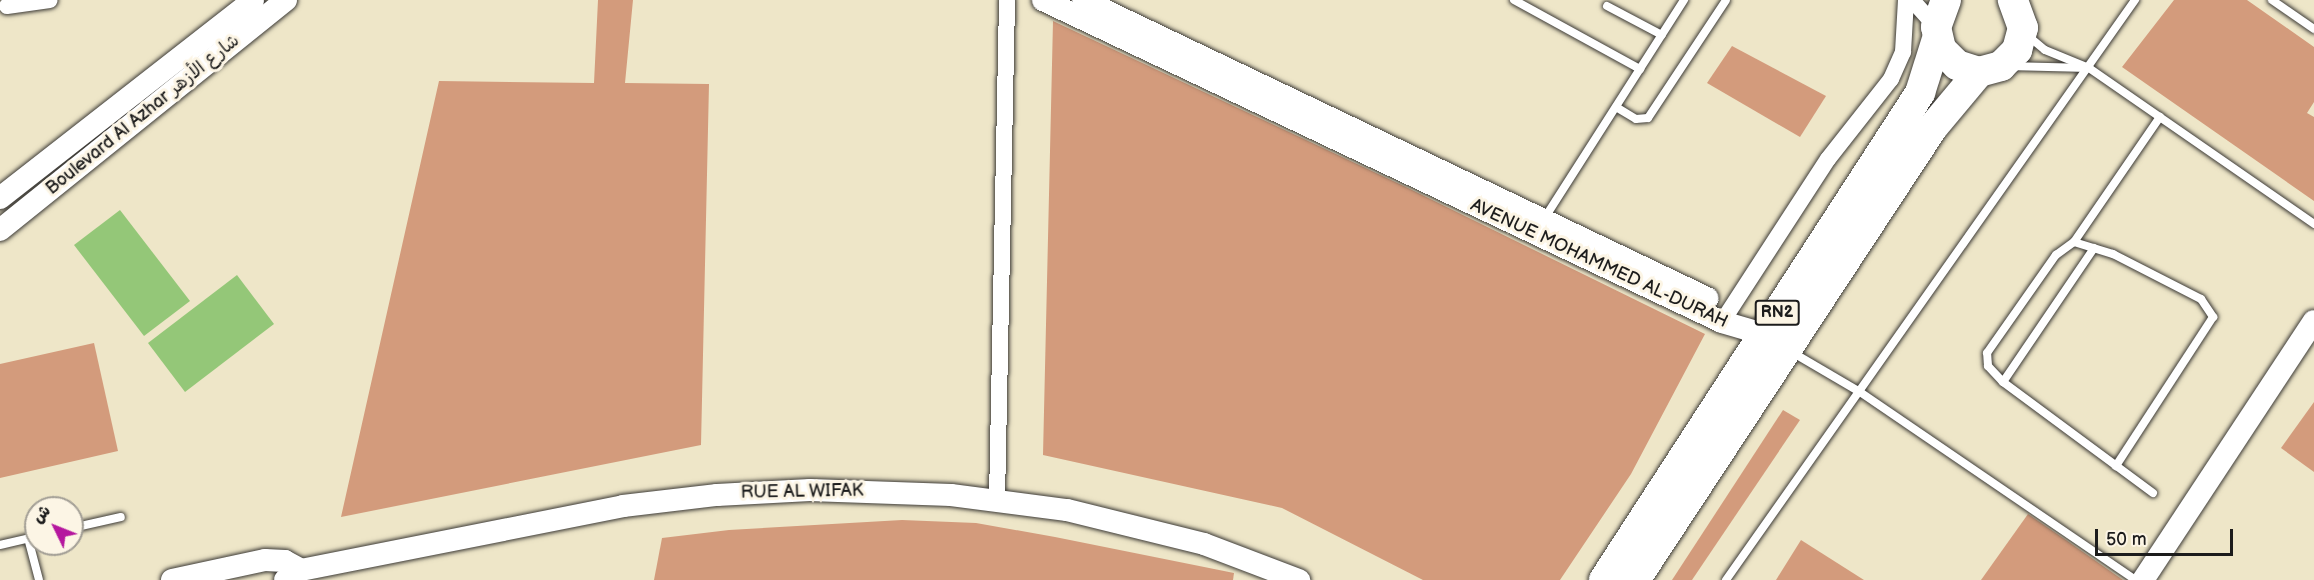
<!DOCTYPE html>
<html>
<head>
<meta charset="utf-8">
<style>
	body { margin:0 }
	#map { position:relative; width:2314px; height:580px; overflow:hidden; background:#eee6c8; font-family:"Balsamiq Sans","Playpen Sans Arabic",sans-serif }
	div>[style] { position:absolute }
	.green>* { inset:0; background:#94c778 }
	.building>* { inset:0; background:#d39b7c }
	.roads { filter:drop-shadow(0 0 2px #3c3a36) drop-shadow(0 0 2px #3c3a36) }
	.lane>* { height:8px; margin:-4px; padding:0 4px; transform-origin:4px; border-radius:4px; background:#fff }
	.street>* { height:16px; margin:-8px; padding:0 8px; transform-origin:8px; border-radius:8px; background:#fff }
	.secondary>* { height:22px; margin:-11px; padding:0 11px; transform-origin:11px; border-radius:11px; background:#fff }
	.highway>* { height:30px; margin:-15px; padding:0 15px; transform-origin:15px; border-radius:15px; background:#fff }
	span { translate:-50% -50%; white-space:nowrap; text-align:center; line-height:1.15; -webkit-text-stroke:6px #fcf5e5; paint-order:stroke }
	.shield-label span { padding:2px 4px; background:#fcf5e5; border:2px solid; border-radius:4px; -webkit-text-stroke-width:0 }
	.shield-label { font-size:16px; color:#1c1c1c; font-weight:700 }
	.street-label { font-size:18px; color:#1c1c1c }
	.north { position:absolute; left:24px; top:496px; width:60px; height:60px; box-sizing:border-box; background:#fcf5e5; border:2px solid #a29e95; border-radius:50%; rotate:313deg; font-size:16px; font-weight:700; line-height:24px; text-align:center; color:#1c1c1c }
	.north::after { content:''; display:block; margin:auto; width:21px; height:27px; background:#b5179e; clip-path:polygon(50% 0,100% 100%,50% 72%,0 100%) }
	.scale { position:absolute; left:2095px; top:529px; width:138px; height:27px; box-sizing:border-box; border:3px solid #1c1c1c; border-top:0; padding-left:8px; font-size:18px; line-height:21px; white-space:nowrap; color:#1c1c1c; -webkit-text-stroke:4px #fcf5e5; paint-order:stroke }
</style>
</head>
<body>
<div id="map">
	<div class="green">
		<div style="clip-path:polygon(120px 210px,190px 301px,144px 336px,74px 245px)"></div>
		<div style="clip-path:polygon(237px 275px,274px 324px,185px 392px,148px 343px)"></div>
	</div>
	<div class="building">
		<div style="clip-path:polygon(598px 0,633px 0,625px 83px,709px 84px,701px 445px,341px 517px,439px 81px,594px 83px)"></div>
		<div style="clip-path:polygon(2174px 0,2247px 0,2314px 47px,2314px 102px,2307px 113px,2314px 117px,2314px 201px,2122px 67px)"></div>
		<div style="clip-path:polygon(1053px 21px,1408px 188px,1705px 334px,1631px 474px,1560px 580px,1423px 580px,1282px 508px,1043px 455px)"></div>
		<div style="clip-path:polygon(1732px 46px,1826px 96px,1800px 137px,1707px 83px)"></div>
		<div style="clip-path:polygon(94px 343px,118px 451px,0 478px,0 364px)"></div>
		<div style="clip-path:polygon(2314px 402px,2314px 472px,2281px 448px)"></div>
		<div style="clip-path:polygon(1783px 410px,1800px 420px,1692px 580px,1672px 580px)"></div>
		<div style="clip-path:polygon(2028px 514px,2066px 540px,2123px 580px,1981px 580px)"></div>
		<div style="clip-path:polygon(902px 520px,976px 523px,1055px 537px,1234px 573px,1233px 580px,654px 580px,662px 538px,729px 530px)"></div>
		<div style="clip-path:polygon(1801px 540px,1864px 580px,1776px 580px)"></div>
	</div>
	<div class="roads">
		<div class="lane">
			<div style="left:1514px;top:0;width:144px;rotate:28.7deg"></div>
			<div style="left:2272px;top:0;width:51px;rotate:34.6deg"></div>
			<div style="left:1607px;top:6px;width:62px;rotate:27.8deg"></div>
			<div style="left:2027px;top:35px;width:23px;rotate:40deg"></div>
			<div style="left:2045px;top:50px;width:48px;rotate:22.2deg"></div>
			<div style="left:2089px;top:68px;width:274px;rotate:34.7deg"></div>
			<div style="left:2011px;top:66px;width:74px;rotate:1.5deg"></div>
			<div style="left:1616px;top:107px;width:23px;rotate:31deg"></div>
			<div style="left:1636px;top:119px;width:12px;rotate:-5deg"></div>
			<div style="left:1648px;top:118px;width:141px;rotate:-56.5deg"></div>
			<div style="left:1544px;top:219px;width:260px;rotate:-57.4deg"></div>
			<div style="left:2074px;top:242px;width:41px;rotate:17.1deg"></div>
			<div style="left:2113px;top:254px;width:99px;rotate:27.1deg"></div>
			<div style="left:2201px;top:299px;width:22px;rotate:56deg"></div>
			<div style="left:2213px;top:317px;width:178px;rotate:123.1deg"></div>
			<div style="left:1790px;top:351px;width:81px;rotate:30.4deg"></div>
			<div style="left:1860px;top:392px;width:334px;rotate:34.3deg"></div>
			<div style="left:2003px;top:382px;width:162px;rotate:-55.8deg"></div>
			<div style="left:2153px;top:493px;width:187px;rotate:-143.5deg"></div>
			<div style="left:2003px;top:382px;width:22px;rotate:-133deg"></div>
			<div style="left:1988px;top:366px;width:13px;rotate:-94deg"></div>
			<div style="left:1987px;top:353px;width:120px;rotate:-54.9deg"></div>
			<div style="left:2056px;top:255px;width:22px;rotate:-36deg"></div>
			<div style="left:2074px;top:242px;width:152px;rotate:-55.5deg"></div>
			<div style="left:72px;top:528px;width:50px;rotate:-12.7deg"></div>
			<div style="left:28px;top:538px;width:43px;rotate:75.3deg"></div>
			<div style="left:0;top:545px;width:37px;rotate:-13deg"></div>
			<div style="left:1726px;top:580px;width:710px;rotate:-54.81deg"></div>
		</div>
		<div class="street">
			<div style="left:1912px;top:0;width:36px;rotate:48deg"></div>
			<div style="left:7px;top:6px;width:43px;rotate:-7.9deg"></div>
			<div style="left:1722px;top:322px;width:194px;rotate:-57deg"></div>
			<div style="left:1828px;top:159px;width:102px;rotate:-51.8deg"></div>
			<div style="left:1891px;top:79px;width:30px;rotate:-66deg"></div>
			<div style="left:1903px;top:52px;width:52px;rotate:-86.7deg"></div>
			<div style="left:997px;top:500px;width:500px;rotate:-88.85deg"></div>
		</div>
		<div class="secondary">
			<div style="left:1043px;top:0;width:751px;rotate:25.37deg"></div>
			<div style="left:1722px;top:322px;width:43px;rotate:16.3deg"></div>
			<div style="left:1083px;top:0;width:692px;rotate:25.53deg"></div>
			<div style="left:0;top:198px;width:321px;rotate:-38deg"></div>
			<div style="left:0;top:230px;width:367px;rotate:-38.8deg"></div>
			<div style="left:172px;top:580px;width:95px;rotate:-12.1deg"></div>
			<div style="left:265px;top:560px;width:20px;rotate:3deg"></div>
			<div style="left:285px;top:561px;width:18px;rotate:29deg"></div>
			<div style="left:285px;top:580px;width:19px;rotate:-32deg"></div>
			<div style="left:301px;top:570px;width:328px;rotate:-11.2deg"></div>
			<div style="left:623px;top:506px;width:95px;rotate:-6.7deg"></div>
			<div style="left:717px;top:495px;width:93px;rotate:-3.1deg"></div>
			<div style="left:810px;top:490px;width:141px;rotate:2deg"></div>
			<div style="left:951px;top:495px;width:117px;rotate:7.4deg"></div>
			<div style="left:1067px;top:510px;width:141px;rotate:13.9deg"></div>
			<div style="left:1204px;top:544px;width:102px;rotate:20.8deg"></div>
			<div style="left:2143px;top:580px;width:310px;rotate:-56.6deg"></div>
		</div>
		<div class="highway">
			<div style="left:1946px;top:0;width:29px;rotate:110deg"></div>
			<div style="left:1936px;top:27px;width:23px;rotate:77deg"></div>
			<div style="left:1941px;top:49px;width:23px;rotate:45deg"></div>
			<div style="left:1957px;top:65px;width:23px;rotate:18deg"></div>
			<div style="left:1979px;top:72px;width:23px;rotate:-15deg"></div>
			<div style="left:2001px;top:66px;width:23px;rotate:-45deg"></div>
			<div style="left:2017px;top:50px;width:23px;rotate:-75deg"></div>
			<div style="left:2023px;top:28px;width:30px;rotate:-110deg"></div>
			<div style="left:1604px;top:580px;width:581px;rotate:-57.02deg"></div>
			<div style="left:1920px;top:93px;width:57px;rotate:-72.5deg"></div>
			<div style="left:1635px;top:580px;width:542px;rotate:-56.66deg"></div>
			<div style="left:1933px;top:127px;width:72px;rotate:-50.1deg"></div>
		</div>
	</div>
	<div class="shield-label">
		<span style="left:1777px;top:313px">RN2</span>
	</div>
	<div class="street-label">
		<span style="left:143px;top:115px;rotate:-39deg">Boulevard Al Azhar شارع الأزهر</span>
		<span style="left:1599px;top:264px;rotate:25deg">AVENUE MOHAMMED AL-DURAH</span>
		<span style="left:802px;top:492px;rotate:-1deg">RUE AL WIFAK</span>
	</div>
	<div class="north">ش</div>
	<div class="scale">50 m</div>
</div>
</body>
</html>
